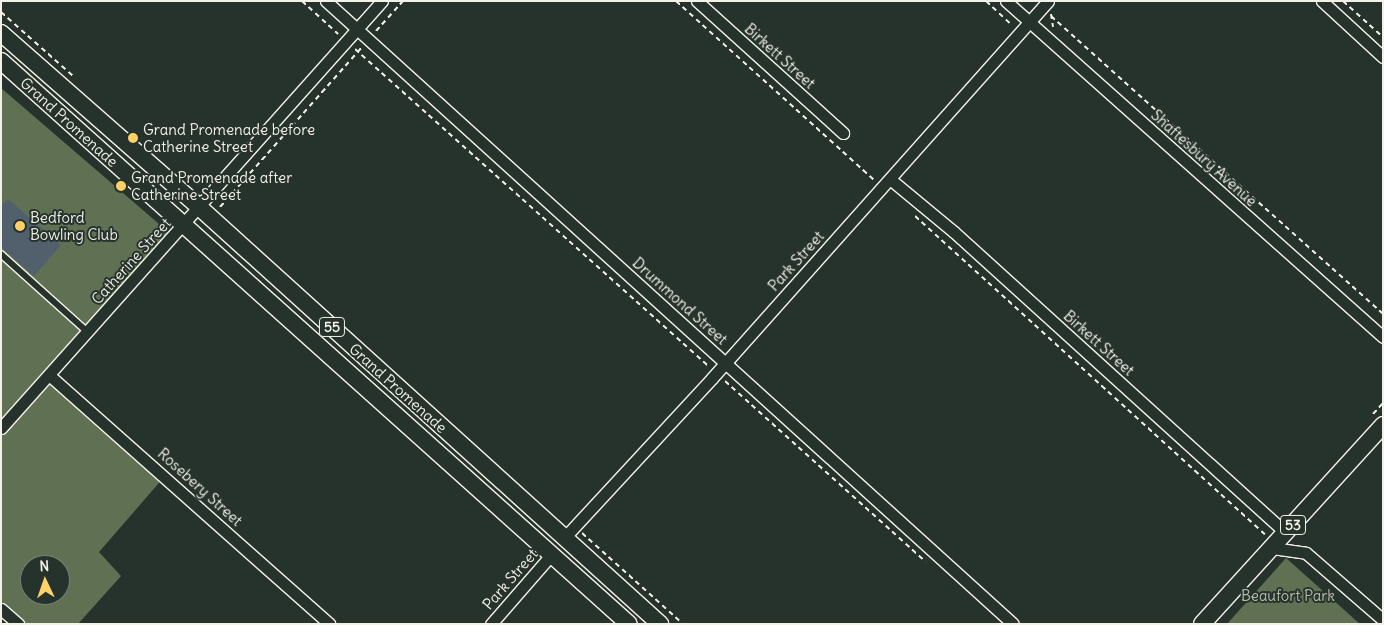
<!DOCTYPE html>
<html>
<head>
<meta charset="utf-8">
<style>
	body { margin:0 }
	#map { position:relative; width:1384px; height:625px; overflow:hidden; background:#26332d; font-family:Delius,sans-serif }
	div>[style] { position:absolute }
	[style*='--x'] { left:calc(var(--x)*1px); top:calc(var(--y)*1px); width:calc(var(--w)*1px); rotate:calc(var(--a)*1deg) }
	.green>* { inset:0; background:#607153 }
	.building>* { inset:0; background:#525f6c }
	.path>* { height:2px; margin-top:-1px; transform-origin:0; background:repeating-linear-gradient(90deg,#f4f1e8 0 5px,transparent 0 9px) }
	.roads { filter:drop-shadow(1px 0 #f4f1e8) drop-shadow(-1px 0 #f4f1e8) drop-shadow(0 1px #f4f1e8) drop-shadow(0 -1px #f4f1e8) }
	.service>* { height:5.5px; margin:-2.75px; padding:0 2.75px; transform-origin:2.75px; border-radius:2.75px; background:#26332d }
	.minor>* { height:11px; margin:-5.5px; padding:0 5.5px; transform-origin:5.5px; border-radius:5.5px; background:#26332d }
	.primary>* { height:16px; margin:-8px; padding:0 8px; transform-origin:8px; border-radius:8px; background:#26332d }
	.dots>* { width:14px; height:14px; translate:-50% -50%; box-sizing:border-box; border:2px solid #26332d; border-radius:50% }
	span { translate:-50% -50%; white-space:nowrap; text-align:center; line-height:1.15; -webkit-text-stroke:4px #26332d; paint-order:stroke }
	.shield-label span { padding:1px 4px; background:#26332d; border:1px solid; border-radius:4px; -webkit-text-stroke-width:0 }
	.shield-label { font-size:14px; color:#f4f1e8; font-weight:700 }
	.street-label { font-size:15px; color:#f4f1e8 }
	.poi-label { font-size:15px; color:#f4f1e8 }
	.left { translate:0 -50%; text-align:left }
	.park-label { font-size:15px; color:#b9beac }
	.frame { position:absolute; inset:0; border:2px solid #f4f1e8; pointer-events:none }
	.north { position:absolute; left:20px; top:555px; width:50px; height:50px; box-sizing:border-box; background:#26332d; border:1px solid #787f78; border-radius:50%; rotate:357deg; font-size:14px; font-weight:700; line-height:20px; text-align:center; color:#f4f1e8 }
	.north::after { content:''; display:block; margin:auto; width:18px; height:22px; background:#ffd166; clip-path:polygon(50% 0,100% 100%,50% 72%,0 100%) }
</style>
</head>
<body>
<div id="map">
	<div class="green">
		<i style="clip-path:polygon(evenodd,1px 88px,173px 236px,49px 375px,165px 476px,99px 552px,121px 576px,78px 624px,18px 624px,1px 609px,1px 88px,30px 565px,60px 565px,60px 595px,30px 595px,30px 565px)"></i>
		<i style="clip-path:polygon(1286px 558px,1360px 624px,1227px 624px)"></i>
	</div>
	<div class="building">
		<i style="clip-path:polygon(8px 199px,61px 245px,34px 276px,1px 247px,1px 206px)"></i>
	</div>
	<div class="path">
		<i style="--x:302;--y:1;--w:49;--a:42.5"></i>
		<i style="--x:676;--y:1;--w:267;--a:42.1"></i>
		<i style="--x:986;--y:1;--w:35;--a:43"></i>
		<i style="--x:1343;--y:1;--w:54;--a:42"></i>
		<i style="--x:1;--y:12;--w:96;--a:41.6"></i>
		<i style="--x:1051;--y:14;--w:13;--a:81"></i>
		<i style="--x:1051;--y:16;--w:446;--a:41.9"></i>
		<i style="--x:376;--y:31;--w:40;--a:-48"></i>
		<i style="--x:355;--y:49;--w:474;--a:41.9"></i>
		<i style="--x:220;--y:207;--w:213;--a:-48.4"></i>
		<i style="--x:915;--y:216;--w:473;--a:42.3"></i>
		<i style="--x:725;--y:381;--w:270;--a:42"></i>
		<i style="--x:1373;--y:414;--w:15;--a:-48"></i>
		<i style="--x:582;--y:533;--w:136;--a:42"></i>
	</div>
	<div class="roads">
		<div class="service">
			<i style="--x:1;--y:254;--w:117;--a:41.9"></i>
		</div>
		<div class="minor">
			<i style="--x:326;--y:1;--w:927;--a:42.2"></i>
			<i style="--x:697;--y:1;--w:197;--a:42.1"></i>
			<i style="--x:1006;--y:1;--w:505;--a:41.71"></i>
			<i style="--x:1322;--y:1;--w:83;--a:42.6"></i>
			<i style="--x:890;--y:179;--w:83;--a:39.6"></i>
			<i style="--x:954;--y:232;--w:448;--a:42.2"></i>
			<i style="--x:49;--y:375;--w:375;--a:41.6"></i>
			<i style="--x:1;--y:428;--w:572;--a:-48.26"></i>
			<i style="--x:564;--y:538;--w:218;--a:-47.2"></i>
			<i style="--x:712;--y:378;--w:505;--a:-48.29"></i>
			<i style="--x:1272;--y:548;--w:34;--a:8"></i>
			<i style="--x:1306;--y:553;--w:102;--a:41"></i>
			<i style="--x:1;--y:609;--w:23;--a:41"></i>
			<i style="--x:491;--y:624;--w:91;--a:-49"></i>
		</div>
		<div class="primary">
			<i style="--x:1;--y:33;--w:264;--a:41.3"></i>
			<i style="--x:199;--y:207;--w:622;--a:42.13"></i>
			<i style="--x:1;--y:61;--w:843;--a:41.88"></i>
			<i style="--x:1202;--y:624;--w:269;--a:-47.7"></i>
		</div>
	</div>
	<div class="dots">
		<i style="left:133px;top:138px;background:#ffd166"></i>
		<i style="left:121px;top:186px;background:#ffd166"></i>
		<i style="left:20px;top:226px;background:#ffd166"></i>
	</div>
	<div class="shield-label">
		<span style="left:332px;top:327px">55</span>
		<span style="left:1293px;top:525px">53</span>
	</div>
	<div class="street-label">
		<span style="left:780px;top:56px;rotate:42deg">Birkett Street</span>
		<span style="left:69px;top:122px;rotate:42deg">Grand Promenade</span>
		<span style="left:1204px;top:158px;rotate:42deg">Shaftesbury Avenue</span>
		<span style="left:131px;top:261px;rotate:-48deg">Catherine Street</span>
		<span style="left:796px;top:261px;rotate:-48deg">Park Street</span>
		<span style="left:680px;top:301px;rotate:42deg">Drummond Street</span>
		<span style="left:1099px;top:343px;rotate:42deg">Birkett Street</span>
		<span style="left:398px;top:388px;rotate:42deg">Grand Promenade</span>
		<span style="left:200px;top:487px;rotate:42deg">Rosebery Street</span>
		<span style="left:510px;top:579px;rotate:-49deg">Park Street</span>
	</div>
	<div class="poi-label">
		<span class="left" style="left:143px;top:138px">Grand Promenade before<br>Catherine Street</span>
		<span class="left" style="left:131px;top:186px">Grand Promenade after<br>Catherine Street</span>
		<span class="left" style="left:30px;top:226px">Bedford<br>Bowling Club</span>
	</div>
	<div class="park-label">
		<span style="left:1288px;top:596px">Beaufort Park</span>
	</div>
	<div class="frame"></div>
	<div class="north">N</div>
</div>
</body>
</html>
